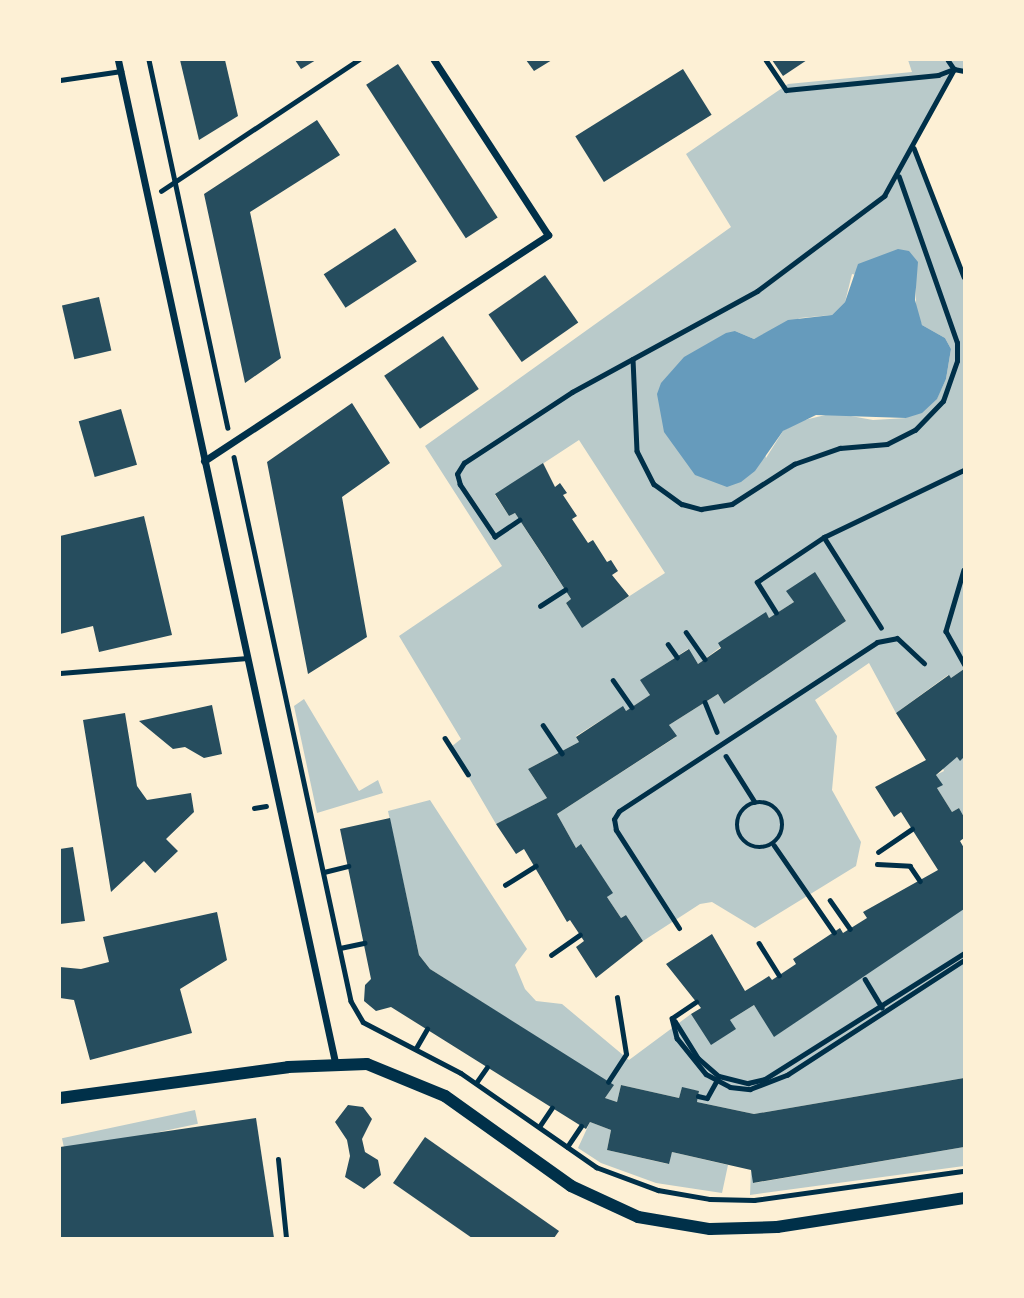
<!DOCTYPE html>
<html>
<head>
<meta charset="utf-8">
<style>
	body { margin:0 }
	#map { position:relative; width:1024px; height:1298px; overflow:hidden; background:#fdf0d5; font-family:Rubik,sans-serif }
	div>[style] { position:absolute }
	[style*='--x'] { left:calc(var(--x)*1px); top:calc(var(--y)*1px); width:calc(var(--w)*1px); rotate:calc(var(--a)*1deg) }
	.green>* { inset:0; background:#b9caca; transform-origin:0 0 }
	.water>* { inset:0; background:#669bbc }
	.building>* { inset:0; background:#264d5e; transform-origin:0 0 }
	.path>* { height:4.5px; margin:-2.25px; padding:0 2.25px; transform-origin:2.25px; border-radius:2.25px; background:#003049 }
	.path>.ring { margin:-2.25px; padding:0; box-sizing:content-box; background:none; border:4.5px solid #003049; border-radius:50% }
	.service>* { height:5px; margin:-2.5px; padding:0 2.5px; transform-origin:2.5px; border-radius:2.5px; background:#003049 }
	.minor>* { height:7px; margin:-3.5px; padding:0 3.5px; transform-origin:3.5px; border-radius:3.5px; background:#003049 }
	.tertiary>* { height:12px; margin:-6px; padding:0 6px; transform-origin:6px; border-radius:6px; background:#003049 }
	span { translate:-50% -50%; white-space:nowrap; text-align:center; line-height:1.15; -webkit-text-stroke:5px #fdf0d5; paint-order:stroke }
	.frame { position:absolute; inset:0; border:61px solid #fdf0d5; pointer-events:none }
</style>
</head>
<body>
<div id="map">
	<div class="green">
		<i style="clip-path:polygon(evenodd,908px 60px,964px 60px,964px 71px,954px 69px,914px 147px,964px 277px,964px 669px,951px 678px,948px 675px,896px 713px,869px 663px,815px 700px,837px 736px,832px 790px,861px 842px,856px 866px,755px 928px,712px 902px,700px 904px,643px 941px,626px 915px,621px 918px,607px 897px,612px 893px,582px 845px,576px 848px,557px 814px,676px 737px,669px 725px,718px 694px,724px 704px,846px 621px,815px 573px,787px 591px,794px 602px,769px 618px,766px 613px,698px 664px,688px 649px,641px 680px,650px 695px,626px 711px,622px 707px,576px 736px,579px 742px,528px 769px,547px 798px,496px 824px,451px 747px,461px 739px,399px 636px,502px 566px,425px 446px,731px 227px,686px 154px,788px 84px,912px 72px,908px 60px,852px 274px,916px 288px,916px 312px,922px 325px,945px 338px,951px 349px,946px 379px,937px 398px,906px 418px,873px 420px,834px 413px,800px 421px,783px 431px,766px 458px,735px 331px,754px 339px,800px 318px,832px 315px,845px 302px,852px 274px,908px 60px,579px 440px,665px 573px,582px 627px,566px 603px,571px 599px,515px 513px,509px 516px,495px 495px,579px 440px)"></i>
		<i style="clip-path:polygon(304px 699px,359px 791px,378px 780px,383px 793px,317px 813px,294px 706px)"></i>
		<i style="clip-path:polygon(957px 757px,960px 760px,964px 757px,964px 817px,959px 808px,952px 812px,937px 788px,942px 785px,936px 775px,944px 771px,942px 766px)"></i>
		<i style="clip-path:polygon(430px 800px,527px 949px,515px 965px,525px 989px,536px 1001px,562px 1004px,629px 1060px,691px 1014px,730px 1020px,754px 1005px,775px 1036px,964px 907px,964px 1078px,754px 1114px,697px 1102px,699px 1091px,682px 1088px,679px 1098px,621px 1085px,617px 1102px,605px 1098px,613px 1086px,430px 969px,419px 955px,388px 811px)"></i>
		<i style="left:195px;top:1110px;width:14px;height:136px;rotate:78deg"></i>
		<i style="clip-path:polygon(590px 1122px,611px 1130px,607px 1150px,668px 1164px,672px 1152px,728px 1165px,722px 1193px,656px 1183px,601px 1163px,578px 1148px)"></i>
		<i style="clip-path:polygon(964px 1147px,964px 1166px,750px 1195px,751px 1170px,754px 1183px)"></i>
	</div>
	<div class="water">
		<i style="clip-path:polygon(898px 249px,909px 251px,918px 262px,915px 300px,922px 325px,945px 338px,951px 349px,946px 379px,937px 399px,922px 413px,906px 418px,816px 415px,783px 431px,755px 471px,741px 482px,727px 487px,695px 475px,664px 432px,657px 394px,661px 383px,684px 357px,726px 333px,735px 331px,754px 339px,788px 320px,832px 315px,845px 302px,858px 264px)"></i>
	</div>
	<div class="building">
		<i style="clip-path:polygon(180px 60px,225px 60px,238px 116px,199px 140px)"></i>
		<i style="clip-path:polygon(295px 60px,316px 60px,301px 69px)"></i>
		<i style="clip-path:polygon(526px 60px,552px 60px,534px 71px)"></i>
		<i style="clip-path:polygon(772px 60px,807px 60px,783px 76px)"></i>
		<i style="left:398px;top:64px;width:183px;height:38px;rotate:57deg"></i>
		<i style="left:683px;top:69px;width:54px;height:127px;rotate:58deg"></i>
		<i style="clip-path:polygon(317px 120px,340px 155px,250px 212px,281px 358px,245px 383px,204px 194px)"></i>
		<i style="left:395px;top:228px;width:40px;height:85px;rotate:57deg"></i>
		<i style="left:545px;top:275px;width:58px;height:69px;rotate:55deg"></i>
		<i style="left:99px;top:297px;width:55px;height:38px;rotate:77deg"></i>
		<i style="left:443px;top:336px;width:64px;height:71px;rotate:56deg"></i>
		<i style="clip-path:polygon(352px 403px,390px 463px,342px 497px,367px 637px,308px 674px,267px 462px)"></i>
		<i style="left:121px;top:409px;width:58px;height:44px;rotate:74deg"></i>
		<i style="clip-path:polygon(543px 463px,555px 487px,560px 483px,567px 493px,563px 495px,577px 516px,572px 519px,588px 543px,593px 540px,607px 562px,611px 560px,618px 571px,612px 575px,629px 596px,582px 628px,566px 603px,571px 599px,544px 557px,515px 513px,509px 516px,495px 494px)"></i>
		<i style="clip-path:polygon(144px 516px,172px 635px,99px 652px,93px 626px,60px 634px,60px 536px)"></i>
		<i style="clip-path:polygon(815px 572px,846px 621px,724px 704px,718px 694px,669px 725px,677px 736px,557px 814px,576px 848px,581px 844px,613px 893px,607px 897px,621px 918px,626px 915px,643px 941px,596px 978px,576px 947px,584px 941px,570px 920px,567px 922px,524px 849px,516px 854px,496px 824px,547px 798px,528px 769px,579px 742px,576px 737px,623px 706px,626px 711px,650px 695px,640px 680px,689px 649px,698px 664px,721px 648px,718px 643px,766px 612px,769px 618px,794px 602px,786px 591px)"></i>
		<i style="clip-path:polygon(964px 669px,964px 757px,960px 761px,957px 757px,936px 775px,943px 785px,937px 788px,952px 812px,959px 808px,964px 817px,964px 838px,960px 841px,964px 848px,964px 909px,774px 1037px,754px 1005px,730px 1020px,736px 1029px,711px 1045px,691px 1014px,701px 1008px,666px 964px,712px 934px,745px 991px,769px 976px,772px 980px,796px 964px,793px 959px,840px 928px,843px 933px,867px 918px,863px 912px,938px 870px,901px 812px,894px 817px,875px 787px,926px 760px,896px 713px,949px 675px,951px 678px)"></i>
		<i style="clip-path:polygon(212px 705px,222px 754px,204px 758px,185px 747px,173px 749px,139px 721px)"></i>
		<i style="clip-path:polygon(125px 713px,137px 786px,147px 800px,191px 793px,194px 812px,166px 839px,178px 851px,155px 873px,144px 861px,111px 892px,83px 720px)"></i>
		<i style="clip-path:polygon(390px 818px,419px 955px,430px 969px,614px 1085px,605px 1098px,617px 1102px,621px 1085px,679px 1098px,682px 1087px,699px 1091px,697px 1102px,754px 1114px,964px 1078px,964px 1147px,753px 1183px,751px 1170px,672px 1152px,669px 1164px,607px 1150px,611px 1130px,590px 1122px,586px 1129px,391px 1007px,376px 1011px,364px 1001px,365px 985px,371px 979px,340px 829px)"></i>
		<i style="clip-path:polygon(73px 847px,85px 921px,60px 924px,60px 849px)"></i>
		<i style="clip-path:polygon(217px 912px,227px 960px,180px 989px,192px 1033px,90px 1060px,74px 1000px,60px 998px,60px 967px,81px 969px,109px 962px,103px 937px)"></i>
		<i style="clip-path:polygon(348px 1105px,363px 1107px,372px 1119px,362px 1139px,365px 1152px,378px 1160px,381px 1175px,364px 1189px,345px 1177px,350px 1156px,347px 1140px,335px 1122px)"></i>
		<i style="clip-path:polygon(256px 1118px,274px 1238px,60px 1238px,60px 1147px)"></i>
		<i style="clip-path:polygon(425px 1137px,559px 1231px,554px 1238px,472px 1238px,393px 1183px)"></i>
	</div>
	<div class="path">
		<i style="--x:149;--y:60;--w:376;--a:77.9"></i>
		<i style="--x:766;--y:60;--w:36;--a:56"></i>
		<i style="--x:786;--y:90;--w:153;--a:-5.6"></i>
		<i style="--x:938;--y:75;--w:17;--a:-21"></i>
		<i style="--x:954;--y:69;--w:10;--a:11"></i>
		<i style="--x:948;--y:60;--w:11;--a:56"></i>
		<i style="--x:914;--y:148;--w:138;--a:68.8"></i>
		<i style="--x:161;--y:191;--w:237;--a:-33.6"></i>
		<i style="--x:633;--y:359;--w:92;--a:87.5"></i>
		<i style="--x:637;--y:451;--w:37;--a:63"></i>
		<i style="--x:654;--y:484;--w:34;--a:36"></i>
		<i style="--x:682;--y:504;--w:20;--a:15"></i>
		<i style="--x:701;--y:509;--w:31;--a:-9"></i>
		<i style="--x:732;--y:504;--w:74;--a:-32.8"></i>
		<i style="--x:794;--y:464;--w:49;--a:-19.2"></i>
		<i style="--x:840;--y:448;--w:47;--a:-4.9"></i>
		<i style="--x:887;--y:444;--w:31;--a:-27"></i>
		<i style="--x:915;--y:430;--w:40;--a:-46"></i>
		<i style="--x:943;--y:401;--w:42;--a:-70.7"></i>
		<i style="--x:957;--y:361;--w:18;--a:-90"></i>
		<i style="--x:957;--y:343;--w:176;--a:-109.3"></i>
		<i style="--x:234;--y:457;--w:556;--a:77.86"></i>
		<i style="--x:351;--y:1001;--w:24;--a:60"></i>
		<i style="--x:363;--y:1022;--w:110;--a:27.5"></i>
		<i style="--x:461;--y:1073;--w:165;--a:34.8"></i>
		<i style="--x:596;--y:1167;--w:66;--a:20.4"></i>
		<i style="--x:658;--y:1190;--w:53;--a:9.8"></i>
		<i style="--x:710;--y:1199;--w:44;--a:1.3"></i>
		<i style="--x:754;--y:1200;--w:212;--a:-7.9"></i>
		<i style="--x:520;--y:520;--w:30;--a:146"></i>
		<i style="--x:495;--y:537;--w:63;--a:-123.9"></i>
		<i style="--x:460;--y:485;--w:11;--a:-105"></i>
		<i style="--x:457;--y:474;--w:13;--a:-58"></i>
		<i style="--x:464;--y:463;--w:129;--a:-33.3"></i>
		<i style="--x:572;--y:392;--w:211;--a:-28.6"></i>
		<i style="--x:757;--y:291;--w:159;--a:-36.8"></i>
		<i style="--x:884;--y:196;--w:145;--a:-61.1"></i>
		<i style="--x:824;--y:537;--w:107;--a:57.7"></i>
		<i style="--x:964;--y:570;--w:64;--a:106.4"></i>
		<i style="--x:946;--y:631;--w:38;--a:61"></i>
		<i style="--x:540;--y:606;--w:30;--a:-33"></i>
		<i style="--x:776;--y:613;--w:36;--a:-122"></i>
		<i style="--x:757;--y:582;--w:81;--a:-33.9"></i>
		<i style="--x:824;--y:537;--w:155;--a:-25.6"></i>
		<i style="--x:686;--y:632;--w:33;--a:55"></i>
		<i style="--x:668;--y:644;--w:16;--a:55"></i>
		<i style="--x:613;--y:680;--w:33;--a:55"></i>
		<i style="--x:705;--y:702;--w:32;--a:68"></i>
		<i style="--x:543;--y:725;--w:34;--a:56"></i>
		<i style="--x:445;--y:738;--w:43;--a:57.4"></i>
		<i style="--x:726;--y:756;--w:54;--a:57.8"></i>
		<i class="ring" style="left:737px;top:802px;width:41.5px;height:41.5px"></i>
		<i style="--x:254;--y:808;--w:12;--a:-9"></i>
		<i style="--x:774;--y:845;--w:106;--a:55.4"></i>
		<i style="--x:878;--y:852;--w:41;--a:-34.1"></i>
		<i style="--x:877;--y:864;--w:33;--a:3"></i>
		<i style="--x:910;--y:866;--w:18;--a:56"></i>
		<i style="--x:324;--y:872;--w:25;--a:-14"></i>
		<i style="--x:505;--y:885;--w:36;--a:-32"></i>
		<i style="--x:830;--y:900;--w:35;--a:55"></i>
		<i style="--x:759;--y:943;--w:38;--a:58"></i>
		<i style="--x:340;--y:948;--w:25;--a:-12"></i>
		<i style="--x:551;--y:955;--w:35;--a:-35"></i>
		<i style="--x:865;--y:979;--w:33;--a:59"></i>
		<i style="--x:672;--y:1018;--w:21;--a:76"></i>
		<i style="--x:677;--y:1038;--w:46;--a:51.1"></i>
		<i style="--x:706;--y:1074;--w:27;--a:28"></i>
		<i style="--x:730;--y:1087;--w:20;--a:6"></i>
		<i style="--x:750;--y:1089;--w:40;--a:-21"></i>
		<i style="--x:787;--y:1075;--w:211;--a:-33"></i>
		<i style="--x:672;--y:1018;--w:29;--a:-34"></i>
		<i style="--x:675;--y:1021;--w:44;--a:58.1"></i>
		<i style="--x:698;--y:1058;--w:28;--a:41"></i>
		<i style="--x:719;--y:1076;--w:30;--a:14"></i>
		<i style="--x:748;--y:1083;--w:17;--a:-13"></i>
		<i style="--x:765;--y:1079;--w:236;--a:-32.3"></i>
		<i style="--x:416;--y:1048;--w:22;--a:-60"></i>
		<i style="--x:608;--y:1082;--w:33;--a:-57"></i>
		<i style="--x:626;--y:1054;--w:57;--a:-99.1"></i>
		<i style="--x:476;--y:1083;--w:19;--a:-55"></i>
		<i style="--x:698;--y:1096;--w:9;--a:13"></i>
		<i style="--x:707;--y:1098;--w:21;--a:-61"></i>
		<i style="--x:539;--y:1127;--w:23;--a:-56"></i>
		<i style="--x:567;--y:1147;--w:25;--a:-56"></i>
	</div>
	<div class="service">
		<i style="--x:60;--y:80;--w:62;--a:-8.4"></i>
		<i style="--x:60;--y:673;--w:188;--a:-4.6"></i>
		<i style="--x:679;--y:928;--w:117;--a:-122.7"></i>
		<i style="--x:616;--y:830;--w:11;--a:-100"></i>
		<i style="--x:614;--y:819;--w:9;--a:-58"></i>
		<i style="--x:619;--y:811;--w:308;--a:-33.2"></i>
		<i style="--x:877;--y:642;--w:20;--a:-11"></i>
		<i style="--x:897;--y:638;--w:37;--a:43"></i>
		<i style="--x:278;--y:1159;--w:79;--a:84.2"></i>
	</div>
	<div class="minor">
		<i style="--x:118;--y:60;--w:1025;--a:77.78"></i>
		<i style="--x:204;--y:461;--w:412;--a:-33.3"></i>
		<i style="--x:548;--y:235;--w:209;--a:-123.1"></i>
	</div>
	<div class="tertiary">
		<i style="--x:60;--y:1098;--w:230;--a:-7.7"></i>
		<i style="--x:288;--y:1067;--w:79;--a:-2.2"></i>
		<i style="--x:367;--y:1064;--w:84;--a:22.3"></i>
		<i style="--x:445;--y:1096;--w:155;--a:35.5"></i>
		<i style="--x:571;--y:1186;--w:74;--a:24.8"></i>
		<i style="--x:638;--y:1217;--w:73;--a:9.5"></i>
		<i style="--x:710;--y:1229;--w:67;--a:-1.7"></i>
		<i style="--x:777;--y:1227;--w:189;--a:-8.8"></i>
	</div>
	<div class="frame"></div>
</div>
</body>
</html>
